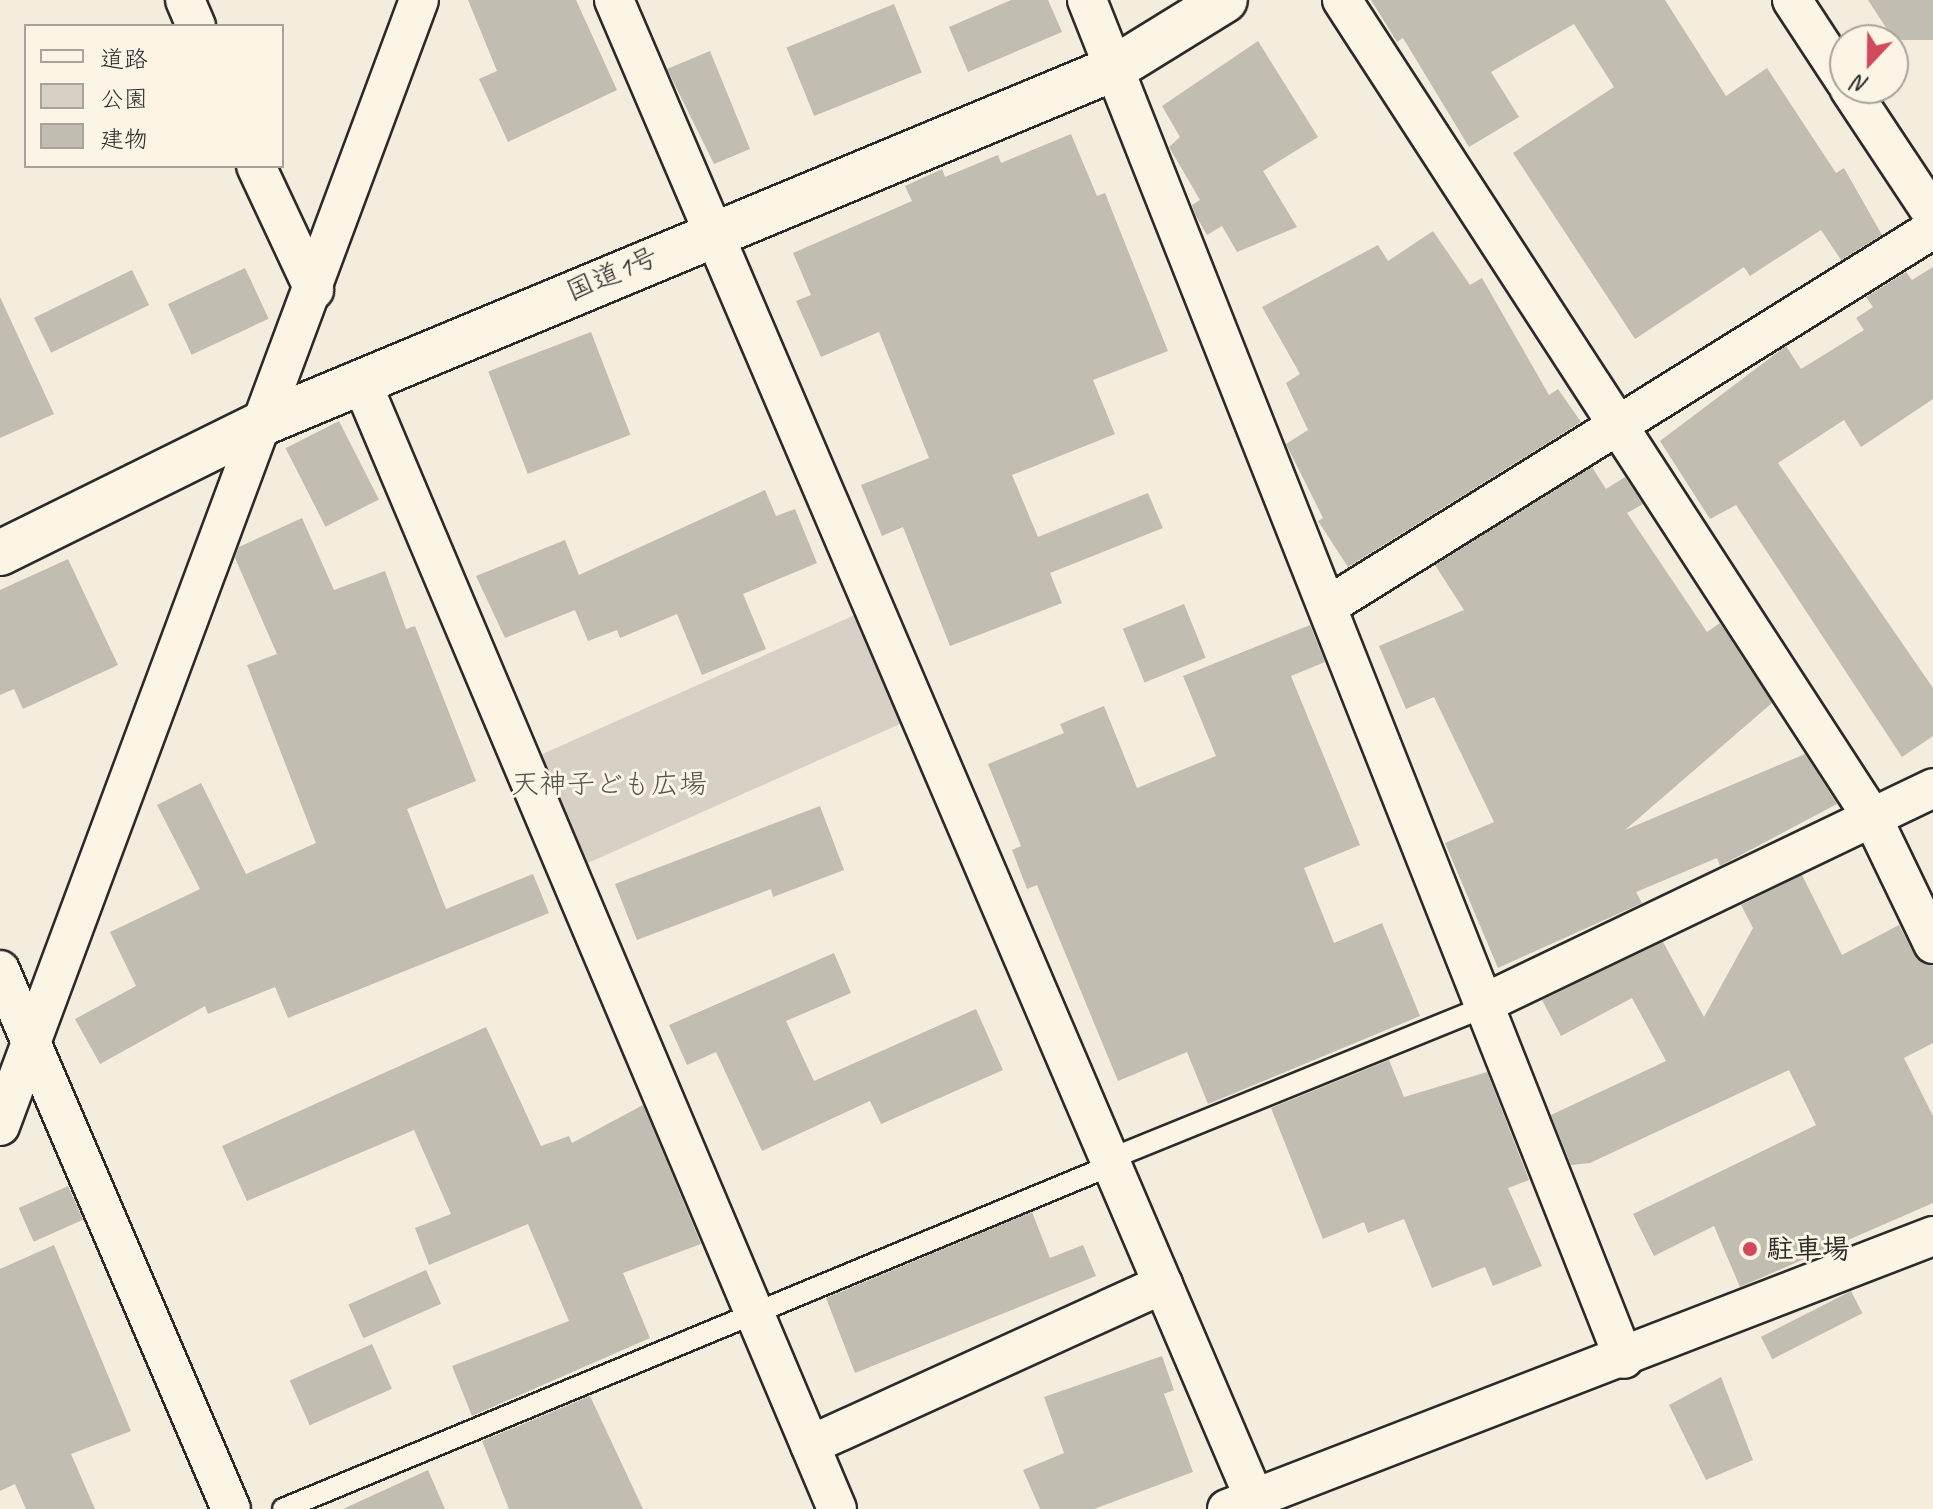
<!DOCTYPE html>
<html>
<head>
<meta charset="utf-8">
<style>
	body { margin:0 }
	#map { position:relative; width:1933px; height:1509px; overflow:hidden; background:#f4edde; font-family:Caveat,"Klee One",sans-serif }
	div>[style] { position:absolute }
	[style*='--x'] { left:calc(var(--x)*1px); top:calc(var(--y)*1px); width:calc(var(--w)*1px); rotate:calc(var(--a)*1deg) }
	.green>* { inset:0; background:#d6d1c4; transform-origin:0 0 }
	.building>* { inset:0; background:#c2bdb1; transform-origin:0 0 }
	.roads { filter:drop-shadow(2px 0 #2b2b2b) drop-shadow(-2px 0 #2b2b2b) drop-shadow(0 2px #2b2b2b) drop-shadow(0 -2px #2b2b2b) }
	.lane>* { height:20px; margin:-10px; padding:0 10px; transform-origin:10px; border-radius:10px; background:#fcf5e5 }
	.street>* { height:38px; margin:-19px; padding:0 19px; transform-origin:19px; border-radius:19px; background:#fcf5e5 }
	.highway>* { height:44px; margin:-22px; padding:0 22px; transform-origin:22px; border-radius:22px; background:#fcf5e5 }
	.dots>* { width:22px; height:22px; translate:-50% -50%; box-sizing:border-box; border:4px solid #fcf5e5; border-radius:50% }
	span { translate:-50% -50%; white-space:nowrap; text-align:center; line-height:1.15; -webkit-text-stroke:6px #fcf5e5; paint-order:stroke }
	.street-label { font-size:28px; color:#2b2b2b }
	.park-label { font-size:28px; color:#565451 }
	.poi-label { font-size:28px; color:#2b2b2b; font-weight:700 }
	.left { translate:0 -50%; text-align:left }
	.legend { position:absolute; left:24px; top:24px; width:260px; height:144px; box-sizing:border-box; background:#fcf5e5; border:2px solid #a8a49b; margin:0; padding:10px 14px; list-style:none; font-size:24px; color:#2b2b2b }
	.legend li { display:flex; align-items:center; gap:16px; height:40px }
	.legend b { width:40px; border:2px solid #a8a49b }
	.north { position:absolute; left:1829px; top:24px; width:80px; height:80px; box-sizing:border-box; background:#fcf5e5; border:2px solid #a8a49b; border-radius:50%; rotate:202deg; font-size:22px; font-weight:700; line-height:32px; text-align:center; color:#2b2b2b }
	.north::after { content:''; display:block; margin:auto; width:28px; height:36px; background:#d1495b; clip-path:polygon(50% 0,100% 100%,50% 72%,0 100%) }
</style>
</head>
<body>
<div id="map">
	<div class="green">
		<i style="left:857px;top:614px;width:118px;height:358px;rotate:66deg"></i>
	</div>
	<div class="building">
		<i style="clip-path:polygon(468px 0,576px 0,617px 90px,508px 142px,479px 79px,497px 71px)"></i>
		<i style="clip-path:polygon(1011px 0,1048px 0,1062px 32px,968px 72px,949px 27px)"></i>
		<i style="clip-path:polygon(1371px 0,1665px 0,1726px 96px,1767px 68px,1836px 173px,1844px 168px,1882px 235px,1841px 260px,1821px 230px,1750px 276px,1744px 267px,1635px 339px,1513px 153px,1614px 87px,1574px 24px,1491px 72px,1519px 117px,1469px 147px,1403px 38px,1397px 42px)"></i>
		<i style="clip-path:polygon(1868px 0,1933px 0,1933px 40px,1894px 40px)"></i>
		<i style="left:894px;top:4px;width:74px;height:116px;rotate:68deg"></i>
		<i style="clip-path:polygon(1258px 41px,1318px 137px,1263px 171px,1297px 227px,1237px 252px,1222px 226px,1207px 235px,1196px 216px,1192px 205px,1200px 200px,1169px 147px,1180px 137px,1162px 106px)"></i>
		<i style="clip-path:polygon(710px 51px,750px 149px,714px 164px,667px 69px)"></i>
		<i style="clip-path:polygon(1071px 134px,1097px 196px,1105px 193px,1168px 351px,1093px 380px,1115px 434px,1012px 475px,1038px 537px,1148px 493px,1163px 528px,1050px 573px,1062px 603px,950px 646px,903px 527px,882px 536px,861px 485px,929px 458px,879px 332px,821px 357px,796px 301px,811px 295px,793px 253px,912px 201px,905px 186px,942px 169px,945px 177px,998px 155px,1001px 163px)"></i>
		<i style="clip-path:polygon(1433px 231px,1470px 285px,1482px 278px,1549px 395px,1558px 389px,1581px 422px,1348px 567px,1318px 521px,1323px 518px,1286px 444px,1308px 430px,1286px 383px,1300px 374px,1262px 307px,1378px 245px,1388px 261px)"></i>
		<i style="clip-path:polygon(1933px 267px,1933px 399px,1861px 447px,1844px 420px,1778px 463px,1933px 688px,1933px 736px,1902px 757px,1736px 505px,1710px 519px,1660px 441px,1786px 346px,1801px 369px,1864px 330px,1856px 318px,1873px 307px,1866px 297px,1906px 272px,1912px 280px)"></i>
		<i style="left:245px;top:268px;width:56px;height:85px;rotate:65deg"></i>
		<i style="left:132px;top:270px;width:39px;height:109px;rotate:64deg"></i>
		<i style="clip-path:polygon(0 297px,54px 414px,0 438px)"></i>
		<i style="left:591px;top:332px;width:110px;height:110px;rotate:69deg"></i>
		<i style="left:339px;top:421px;width:88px;height:60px;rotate:63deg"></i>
		<i style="clip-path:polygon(1592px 467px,1606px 489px,1625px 477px,1643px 504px,1627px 513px,1707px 632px,1720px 623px,1772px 703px,1625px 830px,1805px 754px,1837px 804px,1720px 866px,1717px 858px,1636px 892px,1642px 903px,1498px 968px,1445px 843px,1494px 822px,1434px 697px,1406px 709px,1379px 646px,1464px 610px,1435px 565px)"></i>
		<i style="clip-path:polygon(765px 490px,776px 516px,795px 509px,817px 563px,743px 594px,766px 649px,702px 675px,677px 614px,620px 638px,617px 630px,588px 641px,575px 610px,505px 638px,476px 576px,565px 540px,579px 575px)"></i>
		<i style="clip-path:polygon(302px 518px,334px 590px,385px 571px,406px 629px,415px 626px,476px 781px,407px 809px,446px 909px,533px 874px,549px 913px,288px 1018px,275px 987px,208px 1014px,205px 1006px,100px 1064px,75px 1019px,136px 986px,110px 932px,200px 889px,157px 805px,201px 783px,246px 874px,316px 843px,247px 665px,277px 654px,235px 558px,239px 547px)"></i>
		<i style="clip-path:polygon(68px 559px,118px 665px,23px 709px,14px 689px,0 695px,0 590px)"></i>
		<i style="left:1184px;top:604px;width:58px;height:66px;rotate:68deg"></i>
		<i style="clip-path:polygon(1310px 625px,1325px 662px,1291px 676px,1360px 845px,1304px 868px,1334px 943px,1382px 923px,1420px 1016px,1208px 1104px,1187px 1052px,1118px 1081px,1037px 885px,1027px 889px,1012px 850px,1021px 846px,988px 764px,1064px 733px,1060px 724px,1104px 706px,1137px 788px,1216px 756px,1183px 676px)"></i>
		<i style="clip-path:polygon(820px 806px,844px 870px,773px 897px,771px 889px,637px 940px,615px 884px)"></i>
		<i style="clip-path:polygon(1802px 875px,1842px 955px,1899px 925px,1914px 954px,1933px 966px,1933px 1043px,1904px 1058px,1933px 1116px,1933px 1203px,1740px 1287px,1714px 1226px,1654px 1256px,1633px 1214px,1816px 1125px,1789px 1070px,1590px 1163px,1571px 1165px,1551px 1115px,1666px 1061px,1632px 998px,1561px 1036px,1542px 1000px,1663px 942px,1704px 1017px,1753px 928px,1741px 905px)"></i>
		<i style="clip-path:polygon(834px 953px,851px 993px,786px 1021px,814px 1081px,976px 1009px,1003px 1070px,881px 1124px,870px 1101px,762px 1151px,716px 1052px,687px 1065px,669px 1025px)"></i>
		<i style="clip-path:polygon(486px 1027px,541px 1146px,569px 1136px,572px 1143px,643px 1105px,701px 1244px,623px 1273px,650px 1338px,472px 1416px,452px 1366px,569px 1321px,528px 1224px,429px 1265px,415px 1228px,451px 1214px,414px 1130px,247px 1201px,222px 1146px)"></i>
		<i style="clip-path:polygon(1389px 1060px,1404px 1097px,1487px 1072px,1529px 1180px,1508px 1188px,1542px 1266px,1493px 1286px,1485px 1267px,1432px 1288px,1404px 1219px,1368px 1233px,1364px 1222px,1323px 1239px,1271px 1108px)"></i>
		<i style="left:68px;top:1186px;width:37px;height:54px;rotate:66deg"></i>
		<i style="clip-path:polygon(1032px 1212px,1050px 1258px,1083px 1245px,1096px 1276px,855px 1373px,826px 1298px)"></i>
		<i style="clip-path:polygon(54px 1245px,131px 1431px,71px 1454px,95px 1509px,26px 1509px,15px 1484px,0 1491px,0 1269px)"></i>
		<i style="left:426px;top:1270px;width:37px;height:85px;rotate:66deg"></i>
		<i style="left:1851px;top:1291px;width:25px;height:101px;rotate:63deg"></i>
		<i style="left:372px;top:1344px;width:49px;height:90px;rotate:66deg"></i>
		<i style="clip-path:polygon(1162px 1356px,1174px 1390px,1164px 1394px,1193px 1472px,1094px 1509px,1040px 1509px,1023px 1470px,1064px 1453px,1044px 1397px)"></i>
		<i style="clip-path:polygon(1721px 1377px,1753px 1460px,1706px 1480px,1669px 1405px)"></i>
		<i style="clip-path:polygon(590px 1396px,643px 1509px,509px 1509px,482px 1441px)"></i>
		<i style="clip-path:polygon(428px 1470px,445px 1509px,343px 1509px)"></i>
	</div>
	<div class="roads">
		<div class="lane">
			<i style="--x:1110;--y:1159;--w:409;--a:-22.1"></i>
			<i style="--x:283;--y:1509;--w:898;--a:-22.54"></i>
		</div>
		<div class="street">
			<i style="--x:185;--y:0;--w:28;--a:67"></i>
			<i style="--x:614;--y:0;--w:1641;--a:66.86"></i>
			<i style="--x:1087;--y:0;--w:1461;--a:68.44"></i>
			<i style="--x:1342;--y:0;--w:974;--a:57.03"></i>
			<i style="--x:1872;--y:817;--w:141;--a:64.3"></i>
			<i style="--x:1792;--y:0;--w:97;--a:56.8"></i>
			<i style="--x:1849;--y:88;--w:152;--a:56.5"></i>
			<i style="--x:256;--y:166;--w:137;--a:64.9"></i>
			<i style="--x:361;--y:381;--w:1224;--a:67.12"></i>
			<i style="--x:1331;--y:604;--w:709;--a:-31.92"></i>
			<i style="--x:0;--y:970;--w:586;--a:66.8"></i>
			<i style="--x:1487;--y:1002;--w:495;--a:-25.6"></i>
			<i style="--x:0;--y:1126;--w:1201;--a:-69.59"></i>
			<i style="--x:810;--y:1445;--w:388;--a:-24.5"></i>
			<i style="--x:1227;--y:1509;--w:757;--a:-21.14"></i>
		</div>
		<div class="highway">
			<i style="--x:0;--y:553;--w:293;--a:-26.3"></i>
			<i style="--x:263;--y:423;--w:923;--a:-22.62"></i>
			<i style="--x:1115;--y:68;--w:129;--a:-31.7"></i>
		</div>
	</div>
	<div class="dots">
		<i style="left:1750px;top:1249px;background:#d1495b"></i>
	</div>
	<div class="street-label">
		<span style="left:612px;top:274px;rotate:-23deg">国道1号</span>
	</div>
	<div class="park-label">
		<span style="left:609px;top:784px">天神子ども広場</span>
	</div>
	<div class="poi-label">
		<span class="left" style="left:1766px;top:1249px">駐車場</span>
	</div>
	<ul class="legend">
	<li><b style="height:10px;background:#fcf5e5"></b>道路</li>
	<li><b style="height:22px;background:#d6d1c4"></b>公園</li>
	<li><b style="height:22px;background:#c2bdb1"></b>建物</li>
	</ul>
	<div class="north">N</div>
</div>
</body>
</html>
